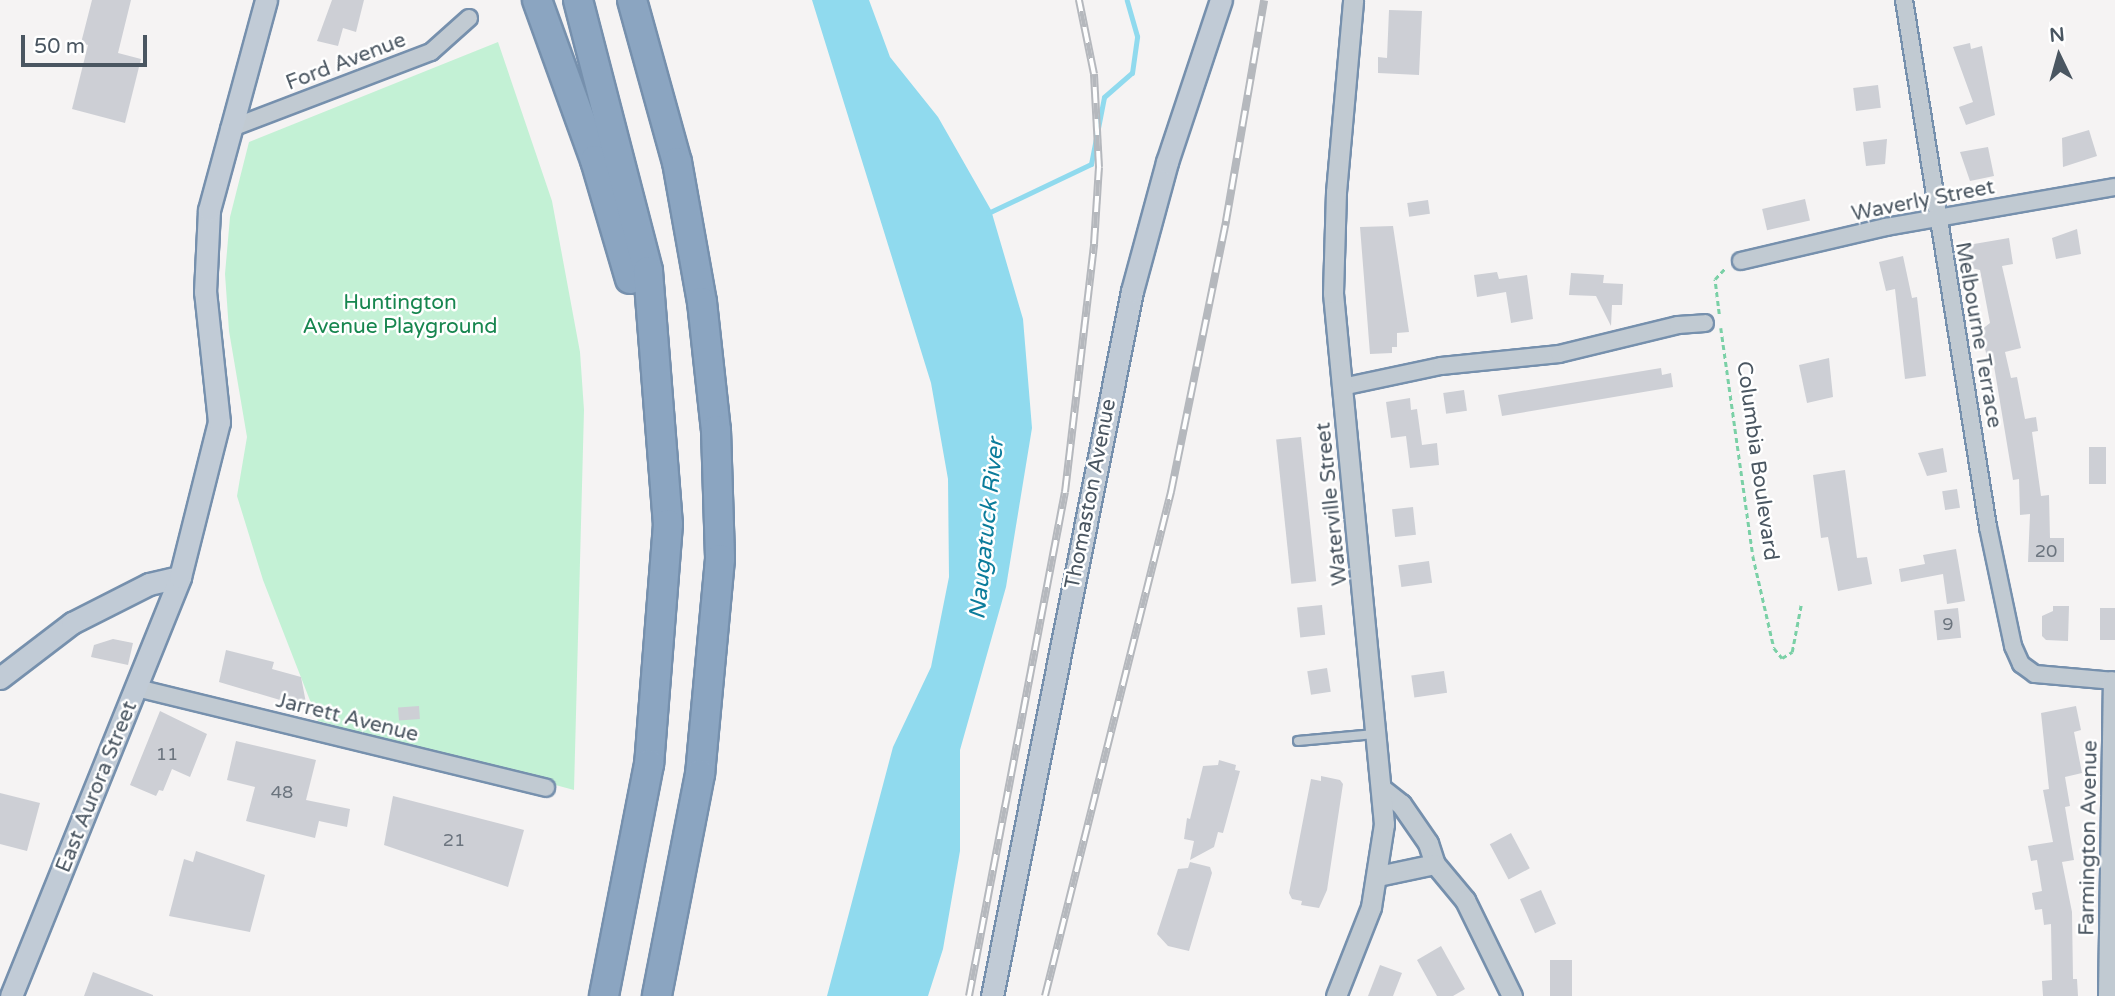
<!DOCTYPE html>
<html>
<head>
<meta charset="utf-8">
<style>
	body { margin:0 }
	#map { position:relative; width:2115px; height:996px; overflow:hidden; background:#f5f3f3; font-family:"Varela Round",sans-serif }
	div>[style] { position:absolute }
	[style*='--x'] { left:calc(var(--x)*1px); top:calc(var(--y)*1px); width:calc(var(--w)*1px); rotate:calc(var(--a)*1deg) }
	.green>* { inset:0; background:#c3f1d5 }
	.water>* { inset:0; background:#90daee }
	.stream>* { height:5px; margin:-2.5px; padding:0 2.5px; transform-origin:2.5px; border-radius:2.5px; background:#90daee }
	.building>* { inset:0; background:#cdcfd5; transform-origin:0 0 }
	.path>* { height:2.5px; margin-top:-1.25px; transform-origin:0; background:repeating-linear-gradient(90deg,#7ad0a6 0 5px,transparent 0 8.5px) }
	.roads { filter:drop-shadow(2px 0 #7690ad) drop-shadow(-2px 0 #7690ad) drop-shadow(0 2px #7690ad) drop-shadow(0 -2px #7690ad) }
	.service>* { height:8px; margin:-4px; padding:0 4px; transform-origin:4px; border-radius:4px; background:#c1cad2 }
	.minor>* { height:16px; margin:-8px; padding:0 8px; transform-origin:8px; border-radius:8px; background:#c1cad2 }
	.tertiary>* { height:19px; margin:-9.5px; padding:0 9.5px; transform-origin:9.5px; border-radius:9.5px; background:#c1cad2 }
	.secondary>* { height:21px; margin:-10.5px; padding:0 10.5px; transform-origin:10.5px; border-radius:10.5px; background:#c1cbd6 }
	.motorway>* { height:28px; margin:-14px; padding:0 14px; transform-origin:14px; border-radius:14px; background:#8ba5c1 }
	.rail>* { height:8px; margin-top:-4px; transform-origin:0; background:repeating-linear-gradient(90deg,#fff 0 16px,#b5b8bd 0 32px); box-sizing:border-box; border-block:2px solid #b5b8bd }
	span { translate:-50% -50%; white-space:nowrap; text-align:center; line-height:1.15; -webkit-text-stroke:5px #fff; paint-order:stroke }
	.number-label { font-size:18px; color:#6b747e }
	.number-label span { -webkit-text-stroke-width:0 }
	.street-label { font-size:21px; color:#4a5661 }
	.park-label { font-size:21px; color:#17864f }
	.water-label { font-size:23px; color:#0c7c9b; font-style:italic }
	.north { position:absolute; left:2024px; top:21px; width:70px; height:70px; -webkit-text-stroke:5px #fff; paint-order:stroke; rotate:355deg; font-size:19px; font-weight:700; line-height:28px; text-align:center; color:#4a5661 }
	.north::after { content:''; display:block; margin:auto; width:24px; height:32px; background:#4a5661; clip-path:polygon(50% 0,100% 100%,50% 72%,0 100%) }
	.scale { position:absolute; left:21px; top:35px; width:126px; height:32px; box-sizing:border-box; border:4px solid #4a5661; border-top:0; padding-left:9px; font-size:21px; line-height:24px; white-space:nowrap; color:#4a5661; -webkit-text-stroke:5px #fff; paint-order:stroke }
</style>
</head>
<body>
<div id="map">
	<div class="green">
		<i style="clip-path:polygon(498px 42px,552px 201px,580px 352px,584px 410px,574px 790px,318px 721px,263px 580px,237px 496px,247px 437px,229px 331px,225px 274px,230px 217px,249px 142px)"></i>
	</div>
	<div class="water">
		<i style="clip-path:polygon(812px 0,869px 0,890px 57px,938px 117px,991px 210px,1023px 319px,1032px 428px,1006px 587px,960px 750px,960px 851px,943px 949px,928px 996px,827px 996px,893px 747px,931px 667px,949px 577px,948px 479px,931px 383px)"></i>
	</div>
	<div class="stream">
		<i style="--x:988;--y:213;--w:114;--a:-25.4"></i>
		<i style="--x:1091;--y:164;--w:68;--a:-79"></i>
		<i style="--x:1104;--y:97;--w:37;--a:-41"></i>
		<i style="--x:1132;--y:73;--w:37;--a:-82"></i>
		<i style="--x:1137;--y:36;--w:37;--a:-106"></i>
	</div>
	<div class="building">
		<i style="clip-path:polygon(92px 0,131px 0,118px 53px,141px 59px,125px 123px,72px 109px,88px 45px,81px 43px)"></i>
		<i style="clip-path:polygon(332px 0,364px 0,356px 32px,343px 28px,338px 46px,317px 41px)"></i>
		<i style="clip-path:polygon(1389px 10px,1422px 11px,1419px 75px,1378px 73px,1378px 57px,1387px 58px)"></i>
		<i style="clip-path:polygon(1970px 43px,1971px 49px,1982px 46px,1995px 115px,1966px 125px,1959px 107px,1973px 102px,1953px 47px)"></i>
		<i style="left:1878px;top:85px;width:23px;height:25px;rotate:83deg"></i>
		<i style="clip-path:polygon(2089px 130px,2097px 156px,2063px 167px,2062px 138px)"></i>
		<i style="clip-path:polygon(1887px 139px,1885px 164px,1866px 166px,1863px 142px)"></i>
		<i style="clip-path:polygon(1988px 147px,1994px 176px,1970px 181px,1960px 152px)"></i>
		<i style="left:1805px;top:199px;width:22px;height:44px;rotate:77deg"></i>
		<i style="left:1428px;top:200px;width:14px;height:21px;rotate:82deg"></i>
		<i style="clip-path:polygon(1393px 226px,1409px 332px,1397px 333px,1397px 347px,1392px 347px,1392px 353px,1370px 354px,1360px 227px)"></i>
		<i style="clip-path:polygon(2077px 229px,2081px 254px,2056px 259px,2052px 238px)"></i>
		<i style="clip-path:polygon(2009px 238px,2013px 264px,2002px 266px,2021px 348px,2005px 352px,2011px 378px,2017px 377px,2025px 419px,2036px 417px,2038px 431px,2032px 432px,2041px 496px,2049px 495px,2050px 538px,2064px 538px,2064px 562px,2028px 562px,2030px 514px,2020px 515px,2019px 479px,2013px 480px,1993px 360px,1988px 362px,1981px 330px,1990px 323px,1980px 270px,1971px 268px,1968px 245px)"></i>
		<i style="clip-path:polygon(1903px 256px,1912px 298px,1917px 297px,1926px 376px,1905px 379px,1895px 289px,1886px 291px,1879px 262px)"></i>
		<i style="clip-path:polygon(1497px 272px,1499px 279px,1527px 275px,1533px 319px,1511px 323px,1506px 292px,1477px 297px,1474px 275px)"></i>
		<i style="clip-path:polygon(1571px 273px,1604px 275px,1603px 283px,1623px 284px,1622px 305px,1612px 305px,1611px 326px,1596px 296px,1569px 295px)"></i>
		<i style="clip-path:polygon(1829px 358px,1833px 397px,1807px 403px,1799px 365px)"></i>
		<i style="clip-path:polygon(1661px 368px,1662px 375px,1671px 373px,1673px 387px,1502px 416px,1498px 395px)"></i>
		<i style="left:1464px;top:390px;width:21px;height:21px;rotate:82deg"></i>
		<i style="clip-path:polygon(1410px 398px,1411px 410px,1417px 409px,1422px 445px,1437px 443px,1439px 465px,1410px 468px,1406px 436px,1391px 438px,1386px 402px)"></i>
		<i style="left:1301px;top:437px;width:145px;height:25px;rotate:84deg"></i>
		<i style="left:2089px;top:447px;width:17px;height:37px"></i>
		<i style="clip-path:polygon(1943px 448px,1947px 472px,1927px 476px,1918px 453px)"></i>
		<i style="clip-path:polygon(1845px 470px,1857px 558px,1867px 557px,1872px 584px,1838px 591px,1828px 537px,1821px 538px,1813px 475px)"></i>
		<i style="left:1957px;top:489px;width:19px;height:15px;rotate:81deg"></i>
		<i style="left:1413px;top:507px;width:28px;height:21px;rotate:84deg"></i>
		<i style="clip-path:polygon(1956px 549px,1965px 601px,1947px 604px,1943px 574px,1901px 582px,1899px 569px,1925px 564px,1923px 555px)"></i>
		<i style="left:1429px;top:561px;width:22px;height:31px;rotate:82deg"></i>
		<i style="left:1322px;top:605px;width:30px;height:25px;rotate:84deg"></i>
		<i style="clip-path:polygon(2053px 606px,2069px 606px,2068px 641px,2046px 640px,2042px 636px,2042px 616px,2053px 611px)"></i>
		<i style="left:1958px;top:608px;width:30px;height:24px;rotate:84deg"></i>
		<i style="left:2100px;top:608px;width:15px;height:32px"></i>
		<i style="clip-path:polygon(113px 639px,133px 643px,128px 665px,91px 657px,94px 645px)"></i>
		<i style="clip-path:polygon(226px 650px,274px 662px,272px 669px,301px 677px,307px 708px,219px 682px)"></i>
		<i style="left:1327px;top:668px;width:24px;height:20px;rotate:81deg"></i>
		<i style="left:1444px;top:671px;width:22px;height:33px;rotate:82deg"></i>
		<i style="left:419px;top:706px;width:13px;height:21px;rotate:86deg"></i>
		<i style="clip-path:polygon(2076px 706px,2081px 730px,2074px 732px,2082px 773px,2065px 777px,2070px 806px,2065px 807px,2074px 860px,2062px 862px,2072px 912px,2073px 979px,2077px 979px,2078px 996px,2043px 996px,2042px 981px,2052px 980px,2051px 924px,2044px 925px,2042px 909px,2035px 910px,2032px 893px,2042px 891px,2037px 860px,2031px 861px,2028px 846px,2053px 842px,2043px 790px,2049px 789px,2041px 713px)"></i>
		<i style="clip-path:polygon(160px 711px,207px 734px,190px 777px,172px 769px,163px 791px,159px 790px,156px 796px,130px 785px)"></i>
		<i style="clip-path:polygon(236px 741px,316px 760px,306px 800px,350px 809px,347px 827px,319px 821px,315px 838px,246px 821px,255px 787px,227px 780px)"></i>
		<i style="clip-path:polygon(1219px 760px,1236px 765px,1235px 770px,1240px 771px,1223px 833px,1218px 832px,1214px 847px,1190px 860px,1194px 841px,1184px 839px,1187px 818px,1190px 819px,1203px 766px,1218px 765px)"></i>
		<i style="clip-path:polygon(1321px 776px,1340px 780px,1343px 784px,1327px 890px,1319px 908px,1301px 905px,1302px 901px,1292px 899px,1289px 893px,1311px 779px,1321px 781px)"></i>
		<i style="clip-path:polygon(0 793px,40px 803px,27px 851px,0 844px)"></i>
		<i style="clip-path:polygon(393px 796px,524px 830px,508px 887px,384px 845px)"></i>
		<i style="left:1511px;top:833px;width:40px;height:24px;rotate:62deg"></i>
		<i style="clip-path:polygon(196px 851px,265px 875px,250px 932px,169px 916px,184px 859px,193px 862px)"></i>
		<i style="clip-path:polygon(1190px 862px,1210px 867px,1212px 873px,1189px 951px,1168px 946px,1157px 934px,1178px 869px,1188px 868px)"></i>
		<i style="left:1541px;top:890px;width:37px;height:23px;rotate:66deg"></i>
		<i style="clip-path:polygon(1441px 946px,1465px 989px,1453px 996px,1437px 996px,1417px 960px)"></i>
		<i style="left:1550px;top:960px;width:22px;height:36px"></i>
		<i style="clip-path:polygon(1380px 965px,1402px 973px,1393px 996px,1368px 996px)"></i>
		<i style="clip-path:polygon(93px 972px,153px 995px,153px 996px,84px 996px)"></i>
	</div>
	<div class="path">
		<i style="--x:1719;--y:314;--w:35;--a:-97"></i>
		<i style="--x:1715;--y:279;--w:16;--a:-47"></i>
		<i style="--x:1721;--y:328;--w:230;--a:82"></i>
		<i style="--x:1753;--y:556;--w:94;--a:77.1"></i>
		<i style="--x:1774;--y:648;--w:13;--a:51"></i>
		<i style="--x:1782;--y:658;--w:12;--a:-31"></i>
		<i style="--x:1792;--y:652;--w:48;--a:-79.2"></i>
	</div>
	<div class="roads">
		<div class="service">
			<i style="--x:1298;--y:741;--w:77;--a:-5.2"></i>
		</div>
		<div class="minor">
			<i style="--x:1904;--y:0;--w:534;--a:80.94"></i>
			<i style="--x:1988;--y:527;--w:122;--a:78.1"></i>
			<i style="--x:2013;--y:646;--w:20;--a:66"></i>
			<i style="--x:2021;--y:664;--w:17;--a:36"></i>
			<i style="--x:2035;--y:674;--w:80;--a:5"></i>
			<i style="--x:229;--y:129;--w:216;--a:-20.9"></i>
			<i style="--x:431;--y:52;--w:51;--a:-41.8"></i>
			<i style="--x:1741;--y:261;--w:149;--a:-13.2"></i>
			<i style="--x:1886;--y:227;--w:232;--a:-9.9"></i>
			<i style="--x:1342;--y:387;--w:101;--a:-12"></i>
			<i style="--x:1441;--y:366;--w:119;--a:-5.8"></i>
			<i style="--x:1559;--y:354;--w:122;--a:-13.7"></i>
			<i style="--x:1678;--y:325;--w:27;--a:-4"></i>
			<i style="--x:137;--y:688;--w:421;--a:13.7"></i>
			<i style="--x:2107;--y:996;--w:316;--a:-89.1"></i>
		</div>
		<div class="tertiary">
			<i style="--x:1383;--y:790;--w:23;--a:38"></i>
			<i style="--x:1401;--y:804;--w:47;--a:55.3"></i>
			<i style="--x:1428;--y:843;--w:22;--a:72"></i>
			<i style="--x:1435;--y:864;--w:47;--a:50.2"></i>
			<i style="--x:1465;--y:900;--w:107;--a:63.9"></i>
			<i style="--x:1378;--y:876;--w:58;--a:-11.9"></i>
			<i style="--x:1336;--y:996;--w:96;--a:-68.5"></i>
			<i style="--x:1371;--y:907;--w:84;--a:-81.1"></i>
			<i style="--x:1384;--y:824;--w:533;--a:-95.49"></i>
			<i style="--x:1333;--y:293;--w:101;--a:-88.3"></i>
			<i style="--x:1336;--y:192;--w:193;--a:-84.9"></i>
		</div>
		<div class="secondary">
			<i style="--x:0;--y:678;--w:91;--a:-37.4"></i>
			<i style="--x:72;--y:623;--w:86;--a:-26.9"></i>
			<i style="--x:149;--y:584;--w:32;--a:-13"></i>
			<i style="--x:11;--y:996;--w:452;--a:-68"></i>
			<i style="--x:180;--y:577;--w:160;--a:-75.9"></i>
			<i style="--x:219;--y:422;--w:131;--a:-96.1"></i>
			<i style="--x:205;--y:292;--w:82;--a:-87.2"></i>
			<i style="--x:209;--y:210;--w:218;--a:-74.8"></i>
			<i style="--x:992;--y:996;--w:719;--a:-78.77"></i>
			<i style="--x:1132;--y:291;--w:134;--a:-74.8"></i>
			<i style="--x:1167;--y:162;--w:171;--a:-71.6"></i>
		</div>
		<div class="motorway">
			<i style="--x:537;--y:0;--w:170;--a:70.1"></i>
			<i style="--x:595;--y:160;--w:124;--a:73.6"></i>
			<i style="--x:578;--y:0;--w:280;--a:75.5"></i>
			<i style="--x:648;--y:271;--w:254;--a:85.5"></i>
			<i style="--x:668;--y:524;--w:241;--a:94.5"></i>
			<i style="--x:649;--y:764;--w:236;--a:101"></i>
			<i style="--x:632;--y:0;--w:168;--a:74.5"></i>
			<i style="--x:677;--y:162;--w:142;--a:79.9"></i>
			<i style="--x:702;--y:302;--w:129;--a:83.8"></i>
			<i style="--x:716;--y:430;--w:129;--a:88.2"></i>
			<i style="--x:720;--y:559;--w:216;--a:95.3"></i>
			<i style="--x:700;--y:774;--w:226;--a:101"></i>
		</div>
	</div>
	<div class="rail">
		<i style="--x:969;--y:996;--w:513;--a:-79.22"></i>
		<i style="--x:1065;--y:492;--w:250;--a:-83.3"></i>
		<i style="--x:1094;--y:244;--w:77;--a:-86.3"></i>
		<i style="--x:1099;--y:167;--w:93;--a:-93.1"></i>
		<i style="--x:1094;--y:74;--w:76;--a:-101.5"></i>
		<i style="--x:1045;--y:996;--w:520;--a:-75.96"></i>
		<i style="--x:1171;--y:492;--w:277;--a:-78.5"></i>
		<i style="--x:1226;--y:221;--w:224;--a:-80.2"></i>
	</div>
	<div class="number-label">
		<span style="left:2046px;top:551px">20</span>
		<span style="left:1948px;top:624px">9</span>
		<span style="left:167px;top:754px">11</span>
		<span style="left:282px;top:792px">48</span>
		<span style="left:454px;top:840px">21</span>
	</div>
	<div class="street-label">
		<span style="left:346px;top:62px;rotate:-21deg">Ford Avenue</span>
		<span style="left:1923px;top:201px;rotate:-11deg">Waverly Street</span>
		<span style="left:1978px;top:335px;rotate:80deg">Melbourne Terrace</span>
		<span style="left:1757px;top:461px;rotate:82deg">Columbia Boulevard</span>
		<span style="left:1091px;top:494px;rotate:-79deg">Thomaston Avenue</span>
		<span style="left:1332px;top:504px;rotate:-96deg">Waterville Street</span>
		<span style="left:347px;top:718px;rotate:14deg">Jarrett Avenue</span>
		<span style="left:97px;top:787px;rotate:-68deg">East Aurora Street</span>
		<span style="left:2089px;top:838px;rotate:-89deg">Farmington Avenue</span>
	</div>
	<div class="park-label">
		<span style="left:400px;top:315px">Huntington<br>Avenue Playground</span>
	</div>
	<div class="water-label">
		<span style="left:987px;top:529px;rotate:-84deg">Naugatuck River</span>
	</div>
	<div class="north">N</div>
	<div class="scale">50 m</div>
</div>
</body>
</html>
